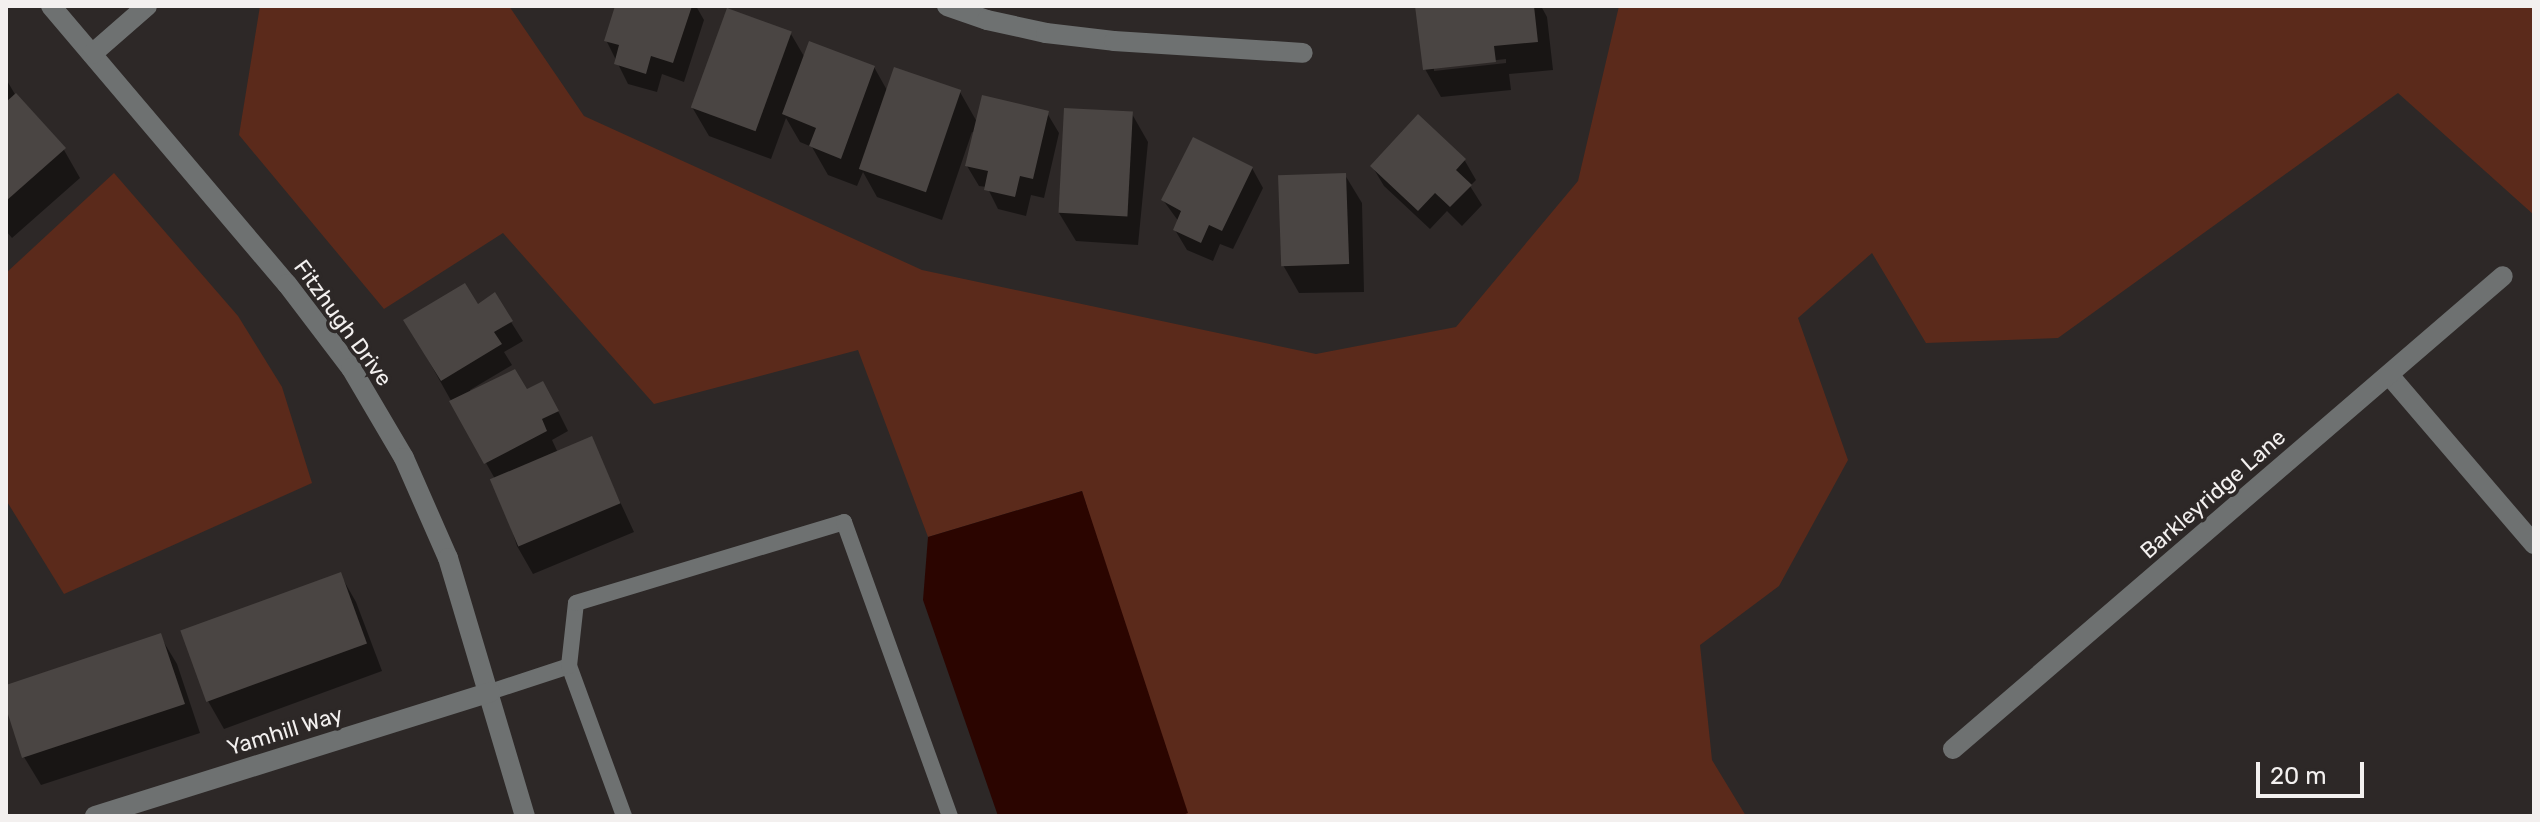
<!DOCTYPE html>
<html>
<head>
<meta charset="utf-8">
<style>
	body { margin:0 }
	#map { position:relative; width:2540px; height:822px; overflow:hidden; background:#2d2827; font-family:Rubik,sans-serif }
	div>[style] { position:absolute }
	[style*='--x'] { left:calc(var(--x)*1px); top:calc(var(--y)*1px); width:calc(var(--w)*1px); rotate:calc(var(--a)*1deg) }
	.green>* { inset:0; background:#5b2a1b }
	.water>* { inset:0; background:#2b0500 }
	.shadow>* { inset:0; background:#0007 }
	.building>* { inset:0; background:#4a4543; transform-origin:0 0 }
	.lane>* { height:16px; margin:-8px; padding:0 8px; transform-origin:8px; border-radius:8px; background:#6e7171 }
	.street>* { height:20px; margin:-10px; padding:0 10px; transform-origin:10px; border-radius:10px; background:#6e7171 }
	span { translate:-50% -50%; white-space:nowrap; text-align:center; line-height:1.15; -webkit-text-stroke:7px #2d2827; paint-order:stroke }
	.street-label { font-size:22px; color:#f3f0ef }
	.frame { position:absolute; inset:0; border:8px solid #f3f0ef; pointer-events:none }
	.scale { position:absolute; left:2256px; top:762px; width:108px; height:36px; box-sizing:border-box; border:4px solid #f3f0ef; border-top:0; padding-left:10px; font-size:24px; line-height:28px; white-space:nowrap; color:#f3f0ef; -webkit-text-stroke:6px #2d2827; paint-order:stroke }
</style>
</head>
<body>
<div id="map">
	<div class="green">
		<i style="clip-path:polygon(260px 6px,509px 6px,584px 116px,922px 270px,1316px 354px,1456px 327px,1578px 181px,1619px 6px,2534px 6px,2534px 215px,2398px 93px,2058px 338px,1926px 343px,1872px 253px,1798px 318px,1848px 460px,1779px 586px,1700px 645px,1712px 760px,1746px 816px,1180px 816px,1082px 491px,928px 537px,858px 350px,654px 404px,503px 233px,384px 309px,239px 135px)"></i>
		<i style="clip-path:polygon(114px 173px,238px 316px,282px 387px,312px 483px,64px 594px,6px 500px,6px 273px)"></i>
	</div>
	<div class="water">
		<i style="clip-path:polygon(1082px 491px,1188px 813px,1180px 816px,998px 816px,923px 600px,928px 537px)"></i>
	</div>
	<div class="shadow">
		<i style="clip-path:polygon(617px 6px,696px 6px,704px 20px,684px 82px,662px 74px,657px 92px,628px 84px,606px 40px)"></i>
		<i style="clip-path:polygon(evenodd,1417px 6px,1541px 6px,1547px 17px,1553px 70px,1509px 74px,1511px 90px,1441px 97px,1425px 69px,1417px 6px,1506px 59px,1506px 63px,1434px 71px,1434px 67px,1506px 59px)"></i>
		<i style="clip-path:polygon(791px 34px,805px 58px,874px 67px,888px 92px,960px 92px,977px 122px,1047px 113px,1059px 133px,1044px 198px,1031px 195px,1026px 216px,998px 209px,987px 187px,979px 186px,967px 166px,975px 133px,972px 132px,942px 220px,877px 197px,863px 172px,857px 186px,828px 175px,812px 147px,800px 142px,786px 118px,771px 159px,709px 136px,692px 107px)"></i>
		<i style="clip-path:polygon(6px 79px,16px 96px,64px 150px,80px 178px,12px 238px,6px 231px)"></i>
		<i style="clip-path:polygon(1132px 114px,1148px 142px,1138px 245px,1076px 241px,1059px 213px)"></i>
		<i style="clip-path:polygon(1418px 117px,1465px 161px,1476px 180px,1470px 186px,1482px 205px,1462px 226px,1447px 211px,1430px 229px,1384px 186px,1372px 166px)"></i>
		<i style="clip-path:polygon(1252px 168px,1263px 188px,1233px 249px,1220px 244px,1213px 261px,1187px 250px,1175px 230px,1179px 222px,1163px 200px)"></i>
		<i style="clip-path:polygon(1345px 175px,1362px 203px,1364px 292px,1299px 293px,1283px 265px)"></i>
		<i style="clip-path:polygon(477px 306px,511px 322px,523px 341px,504px 352px,512px 365px,470px 390px,471px 393px,526px 392px,554px 403px,568px 431px,552px 440px,558px 453px,591px 439px,634px 532px,533px 574px,517px 546px,495px 479px,417px 340px)"></i>
		<i style="clip-path:polygon(340px 574px,356px 602px,382px 671px,224px 729px,208px 701px)"></i>
		<i style="clip-path:polygon(160px 636px,177px 664px,200px 733px,41px 785px,24px 757px,6px 702px,6px 687px)"></i>
	</div>
	<div class="building">
		<i style="clip-path:polygon(615px 6px,692px 6px,673px 63px,651px 56px,646px 74px,614px 64px,619px 45px,604px 41px)"></i>
		<i style="clip-path:polygon(1415px 6px,1534px 6px,1538px 42px,1494px 46px,1496px 62px,1423px 70px)"></i>
		<i style="left:727px;top:8px;width:69px;height:106px;rotate:20deg"></i>
		<i style="clip-path:polygon(809px 41px,875px 66px,841px 159px,809px 146px,816px 128px,782px 114px)"></i>
		<i style="left:894px;top:67px;width:71px;height:108px;rotate:19deg"></i>
		<i style="clip-path:polygon(16px 93px,66px 148px,6px 201px,6px 102px)"></i>
		<i style="clip-path:polygon(982px 95px,1049px 111px,1033px 179px,1020px 176px,1015px 197px,984px 190px,988px 171px,965px 166px)"></i>
		<i style="left:1064px;top:108px;width:69px;height:105px;rotate:3deg"></i>
		<i style="clip-path:polygon(1418px 114px,1466px 159px,1456px 170px,1472px 185px,1450px 207px,1435px 193px,1418px 211px,1370px 166px)"></i>
		<i style="clip-path:polygon(1193px 137px,1253px 167px,1222px 231px,1209px 225px,1201px 243px,1173px 230px,1181px 211px,1161px 200px)"></i>
		<i style="left:1346px;top:173px;width:91px;height:68px;rotate:88deg"></i>
		<i style="clip-path:polygon(465px 283px,478px 304px,495px 292px,513px 321px,494px 332px,502px 344px,441px 381px,403px 320px)"></i>
		<i style="clip-path:polygon(515px 369px,527px 389px,543px 381px,559px 411px,542px 419px,547px 431px,484px 464px,449px 401px)"></i>
		<i style="left:592px;top:436px;width:73px;height:111px;rotate:67deg"></i>
		<i style="left:341px;top:572px;width:76px;height:171px;rotate:70deg"></i>
		<i style="clip-path:polygon(161px 633px,185px 704px,22px 758px,6px 708px,6px 685px)"></i>
	</div>
	<div class="lane">
		<i style="--x:490;--y:692;--w:83;--a:-18.2"></i>
		<i style="--x:624;--y:816;--w:160;--a:-110.1"></i>
		<i style="--x:569;--y:666;--w:63;--a:-83.7"></i>
		<i style="--x:576;--y:603;--w:280;--a:-16.8"></i>
		<i style="--x:844;--y:522;--w:313;--a:70.2"></i>
	</div>
	<div class="street">
		<i style="--x:51;--y:6;--w:365;--a:49.7"></i>
		<i style="--x:287;--y:284;--w:106;--a:52.7"></i>
		<i style="--x:351;--y:368;--w:104;--a:59.5"></i>
		<i style="--x:404;--y:458;--w:109;--a:66.3"></i>
		<i style="--x:448;--y:558;--w:269;--a:73.4"></i>
		<i style="--x:947;--y:6;--w:42;--a:19.3"></i>
		<i style="--x:987;--y:20;--w:60;--a:12.4"></i>
		<i style="--x:1046;--y:33;--w:68;--a:6.7"></i>
		<i style="--x:1114;--y:41;--w:189;--a:3.6"></i>
		<i style="--x:92;--y:54;--w:73;--a:-41.1"></i>
		<i style="--x:2389;--y:375;--w:223;--a:49.4"></i>
		<i style="--x:1953;--y:749;--w:725;--a:-40.7"></i>
		<i style="--x:95;--y:816;--w:414;--a:-17.4"></i>
	</div>
	<div class="street-label">
		<span style="left:343px;top:323px;rotate:54deg">Fitzhugh Drive</span>
		<span style="left:2213px;top:494px;rotate:-41deg">Barkleyridge Lane</span>
		<span style="left:285px;top:731px;rotate:-17deg">Yamhill Way</span>
	</div>
	<div class="frame"></div>
	<div class="scale">20 m</div>
</div>
</body>
</html>
